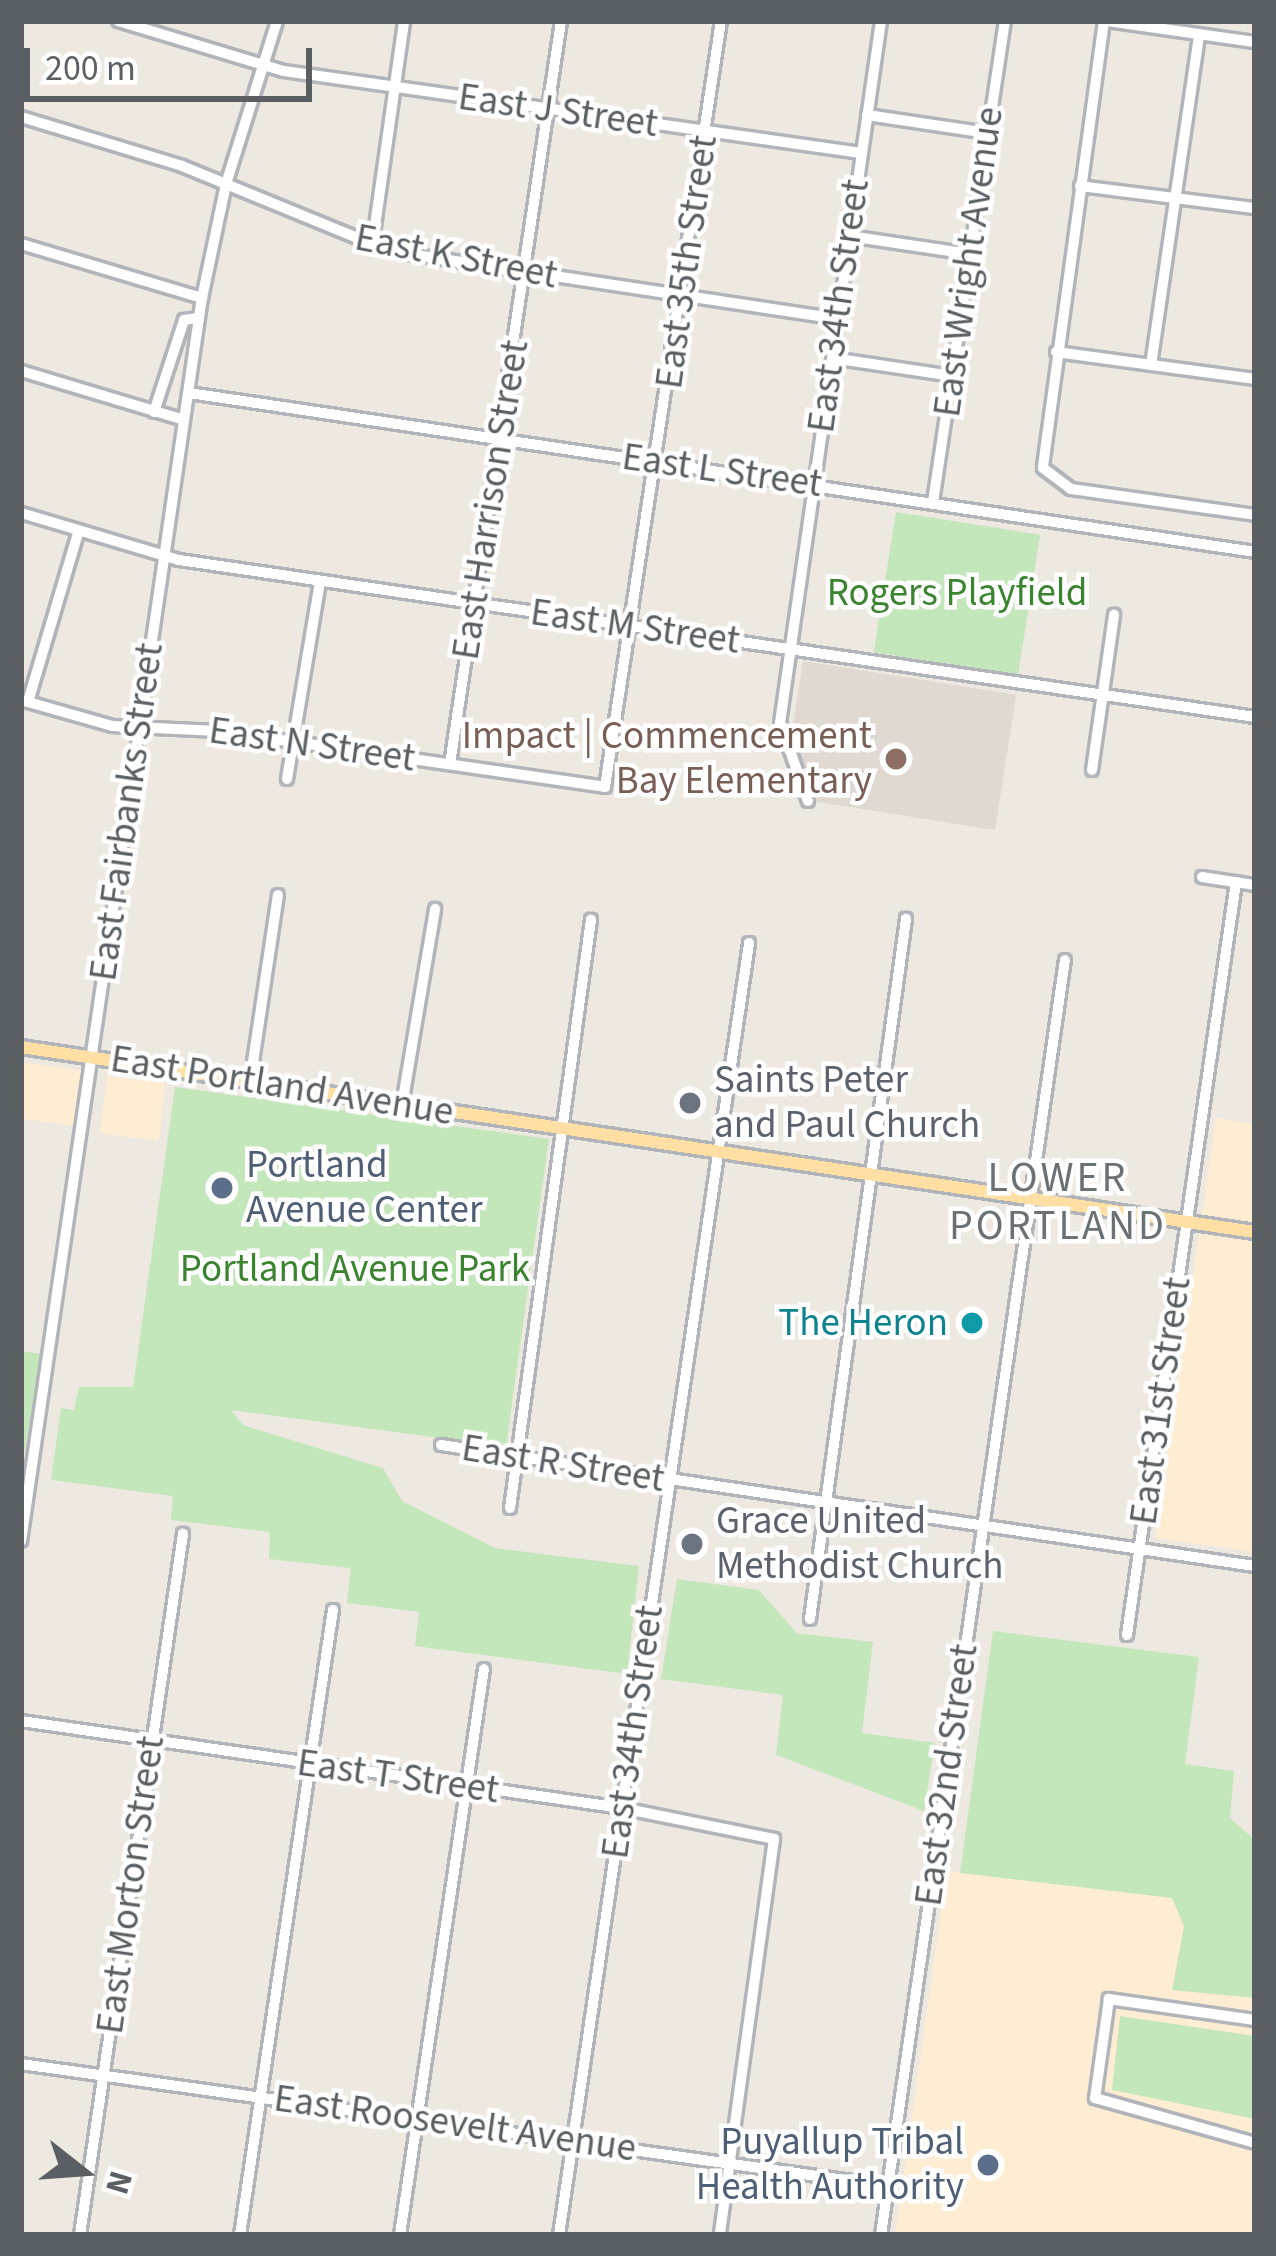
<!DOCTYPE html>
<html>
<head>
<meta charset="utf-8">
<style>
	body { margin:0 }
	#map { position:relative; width:1276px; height:2256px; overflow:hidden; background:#ede8e0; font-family:"Source Sans 3",sans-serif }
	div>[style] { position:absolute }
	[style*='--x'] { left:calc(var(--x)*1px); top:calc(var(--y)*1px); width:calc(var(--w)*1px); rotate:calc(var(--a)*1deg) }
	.commercial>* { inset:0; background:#ffedd3; transform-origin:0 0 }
	.education>* { inset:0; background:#dfd9d1; transform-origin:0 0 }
	.green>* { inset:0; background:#c3e7bb; transform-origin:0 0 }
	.roads { filter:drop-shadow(3px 0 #b1b5b9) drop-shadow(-3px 0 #b1b5b9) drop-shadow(0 3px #b1b5b9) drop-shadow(0 -3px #b1b5b9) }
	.minor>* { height:10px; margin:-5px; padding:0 5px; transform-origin:5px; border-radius:5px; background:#fff }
	.major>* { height:12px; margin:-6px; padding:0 6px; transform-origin:6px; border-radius:6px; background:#ffdfa3 }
	.dots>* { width:33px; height:33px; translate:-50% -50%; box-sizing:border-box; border:6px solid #fff; border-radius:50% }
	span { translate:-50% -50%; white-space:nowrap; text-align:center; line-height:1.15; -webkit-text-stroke:9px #fff; paint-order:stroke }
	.street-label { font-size:39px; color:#595f62 }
	.park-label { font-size:39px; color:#3b842f }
	.education-label { font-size:39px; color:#785e54 }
	.right { translate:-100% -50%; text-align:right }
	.worship-label { font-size:39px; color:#5b616d }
	.left { translate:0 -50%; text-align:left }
	.service-label { font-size:39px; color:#4e5e75 }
	.culture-label { font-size:39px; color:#0d838f }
	.neighbourhood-label { font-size:42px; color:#6a7174; letter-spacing:3px }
	.frame { position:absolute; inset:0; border:24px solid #595f62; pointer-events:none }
	.north { position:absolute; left:24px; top:2112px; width:120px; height:120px; -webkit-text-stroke:9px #fff; paint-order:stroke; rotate:107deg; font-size:33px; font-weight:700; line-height:48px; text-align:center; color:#595f62 }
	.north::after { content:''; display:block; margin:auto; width:42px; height:54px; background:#595f62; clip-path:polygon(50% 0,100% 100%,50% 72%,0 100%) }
	.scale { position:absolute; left:24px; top:48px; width:288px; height:54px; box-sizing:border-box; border:6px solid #595f62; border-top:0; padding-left:15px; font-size:36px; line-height:42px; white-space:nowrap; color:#595f62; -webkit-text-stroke:9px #fff; paint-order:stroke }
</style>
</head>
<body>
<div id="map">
	<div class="commercial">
		<i style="left:21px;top:1062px;width:63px;height:56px;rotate:8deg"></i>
		<i style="left:107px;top:1076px;width:59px;height:58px;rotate:7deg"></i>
		<i style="clip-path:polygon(1216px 1118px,1255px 1124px,1255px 1552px,1155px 1538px)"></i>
		<i style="clip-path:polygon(947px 1871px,1255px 1908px,1255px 2235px,895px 2235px)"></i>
	</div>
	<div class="education">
		<i style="left:803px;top:661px;width:216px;height:137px;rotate:9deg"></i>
	</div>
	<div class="green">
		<i style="left:896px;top:512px;width:146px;height:142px;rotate:9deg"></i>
		<i style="clip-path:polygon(175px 1087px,549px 1139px,506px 1447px,231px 1410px,243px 1425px,383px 1468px,402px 1501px,495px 1548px,639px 1566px,627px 1674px,415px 1646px,419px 1612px,347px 1603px,351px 1568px,269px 1559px,270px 1532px,171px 1520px,173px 1496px,51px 1480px,61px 1408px,74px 1410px,79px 1387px,133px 1387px)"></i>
		<i style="clip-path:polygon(21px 1351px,42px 1354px,21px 1470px)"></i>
		<i style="clip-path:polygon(677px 1579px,759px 1590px,797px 1633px,873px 1642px,862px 1733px,935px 1743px,924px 1811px,776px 1755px,783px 1695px,661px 1679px)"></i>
		<i style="clip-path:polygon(993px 1631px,1199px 1657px,1185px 1764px,1234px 1771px,1230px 1818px,1255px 1840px,1255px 1998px,1172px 1990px,1184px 1926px,1172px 1898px,960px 1873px)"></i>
		<i style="clip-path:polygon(1120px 2016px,1255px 2036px,1255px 2119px,1112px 2090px)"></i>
	</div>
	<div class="roads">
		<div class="minor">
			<i style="--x:118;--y:21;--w:173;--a:16.8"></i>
			<i style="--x:284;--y:71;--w:583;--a:8.09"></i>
			<i style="--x:1104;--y:21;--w:451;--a:97.8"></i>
			<i style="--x:1043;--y:468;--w:35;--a:37"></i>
			<i style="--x:1071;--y:489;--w:186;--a:8"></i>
			<i style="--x:1107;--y:21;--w:149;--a:8.1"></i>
			<i style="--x:867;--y:115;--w:122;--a:8.5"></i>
			<i style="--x:21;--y:117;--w:168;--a:16.9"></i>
			<i style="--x:182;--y:166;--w:224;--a:22.3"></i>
			<i style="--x:389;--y:251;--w:453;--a:8.6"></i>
			<i style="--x:1080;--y:186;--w:176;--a:7.2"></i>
			<i style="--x:849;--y:236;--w:122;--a:8.5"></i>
			<i style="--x:21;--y:244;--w:189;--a:16.6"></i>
			<i style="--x:372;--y:247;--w:228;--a:-81.9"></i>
			<i style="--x:1056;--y:352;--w:201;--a:7.7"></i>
			<i style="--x:832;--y:358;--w:121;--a:8.5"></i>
			<i style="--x:1151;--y:365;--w:334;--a:-81.7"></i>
			<i style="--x:21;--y:371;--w:170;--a:16.7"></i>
			<i style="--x:189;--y:393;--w:1078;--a:8.48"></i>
			<i style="--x:154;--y:412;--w:97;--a:-71.9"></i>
			<i style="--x:184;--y:320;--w:15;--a:-8"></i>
			<i style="--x:933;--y:502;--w:486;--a:-81.5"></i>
			<i style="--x:21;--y:513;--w:165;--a:16.6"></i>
			<i style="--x:179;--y:560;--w:1087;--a:8.3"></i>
			<i style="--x:21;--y:700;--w:95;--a:15.9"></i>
			<i style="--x:112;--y:726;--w:106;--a:2.7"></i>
			<i style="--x:218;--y:731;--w:391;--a:8.2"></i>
			<i style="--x:605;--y:787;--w:775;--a:-81.39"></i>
			<i style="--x:28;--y:702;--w:179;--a:-73.5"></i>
			<i style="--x:450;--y:764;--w:751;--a:-81.5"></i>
			<i style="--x:1092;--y:770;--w:157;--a:-81.9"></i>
			<i style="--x:287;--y:779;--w:201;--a:-80.5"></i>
			<i style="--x:808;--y:801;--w:83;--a:-109.7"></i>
			<i style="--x:780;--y:723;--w:709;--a:-81.81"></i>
			<i style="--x:1202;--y:877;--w:54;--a:8.6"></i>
			<i style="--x:250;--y:1082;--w:189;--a:-81.5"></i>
			<i style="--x:402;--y:1105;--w:199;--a:-80.4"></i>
			<i style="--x:441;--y:1445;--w:823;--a:8.46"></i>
			<i style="--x:510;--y:1508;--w:594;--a:-82.16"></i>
			<i style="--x:21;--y:1541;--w:1256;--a:-81.72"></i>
			<i style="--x:202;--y:298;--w:116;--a:-78.1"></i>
			<i style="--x:226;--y:184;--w:171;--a:-72.6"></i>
			<i style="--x:810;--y:1619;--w:707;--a:-82.19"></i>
			<i style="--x:1127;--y:1635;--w:761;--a:-81.76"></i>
			<i style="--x:21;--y:1721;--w:607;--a:8.24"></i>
			<i style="--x:622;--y:1808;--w:155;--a:11.5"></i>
			<i style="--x:774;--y:1839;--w:400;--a:97.8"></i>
			<i style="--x:1255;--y:2020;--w:148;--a:-171.8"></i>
			<i style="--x:1109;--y:1999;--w:100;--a:98"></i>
			<i style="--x:1095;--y:2098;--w:166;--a:15.7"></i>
			<i style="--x:21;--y:2064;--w:876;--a:8.01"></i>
			<i style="--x:80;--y:2235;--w:709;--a:-81.64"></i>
			<i style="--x:240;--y:2235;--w:632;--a:-81.54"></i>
			<i style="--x:400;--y:2235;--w:572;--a:-81.56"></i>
			<i style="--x:559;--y:2235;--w:1306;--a:-81.63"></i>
			<i style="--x:881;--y:2235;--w:1288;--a:-81.79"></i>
		</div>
		<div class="major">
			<i style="--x:21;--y:1047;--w:1248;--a:8.53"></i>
		</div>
	</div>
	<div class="dots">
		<i style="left:896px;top:759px;background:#8d6e63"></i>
		<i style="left:690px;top:1103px;background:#6b7280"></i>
		<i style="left:222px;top:1188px;background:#5c6f8a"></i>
		<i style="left:972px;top:1323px;background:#0f9aa8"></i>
		<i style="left:692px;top:1544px;background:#6b7280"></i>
		<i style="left:988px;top:2165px;background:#5c6f8a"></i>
	</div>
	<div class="street-label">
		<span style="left:558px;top:111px;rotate:8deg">East J Street</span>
		<span style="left:456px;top:257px;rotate:11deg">East K Street</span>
		<span style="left:687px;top:262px;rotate:-82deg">East 35th Street</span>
		<span style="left:969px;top:262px;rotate:-82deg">East Wright Avenue</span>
		<span style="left:839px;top:306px;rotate:-82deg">East 34th Street</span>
		<span style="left:722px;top:471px;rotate:8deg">East L Street</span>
		<span style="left:491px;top:500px;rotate:-81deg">East Harrison Street</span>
		<span style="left:635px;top:627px;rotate:8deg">East M Street</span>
		<span style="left:312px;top:745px;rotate:8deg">East N Street</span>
		<span style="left:127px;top:812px;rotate:-82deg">East Fairbanks Street</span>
		<span style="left:282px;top:1086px;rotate:9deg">East Portland Avenue</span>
		<span style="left:1161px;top:1401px;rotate:-82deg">East 31st Street</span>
		<span style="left:563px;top:1464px;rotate:9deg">East R Street</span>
		<span style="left:633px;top:1732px;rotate:-82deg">East 34th Street</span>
		<span style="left:947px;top:1775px;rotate:-82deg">East 32nd Street</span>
		<span style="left:398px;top:1777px;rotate:8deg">East T Street</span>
		<span style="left:131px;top:1885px;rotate:-82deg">East Morton Street</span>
		<span style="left:455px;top:2124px;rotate:8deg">East Roosevelt Avenue</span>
	</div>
	<div class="park-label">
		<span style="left:957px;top:593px">Rogers Playfield</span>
		<span style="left:355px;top:1269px">Portland Avenue Park</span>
	</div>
	<div class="education-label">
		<span class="right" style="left:872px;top:759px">Impact | Commencement<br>Bay Elementary</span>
	</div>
	<div class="worship-label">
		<span class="left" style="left:714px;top:1103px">Saints Peter<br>and Paul Church</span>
		<span class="left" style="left:716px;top:1544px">Grace United<br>Methodist Church</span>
	</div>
	<div class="service-label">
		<span class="left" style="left:246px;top:1188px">Portland<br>Avenue Center</span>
		<span class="right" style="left:964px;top:2165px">Puyallup Tribal<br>Health Authority</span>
	</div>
	<div class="culture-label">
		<span class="right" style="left:948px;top:1323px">The Heron</span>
	</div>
	<div class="neighbourhood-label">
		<span style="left:1058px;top:1202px">LOWER<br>PORTLAND</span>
	</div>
	<div class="frame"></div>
	<div class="north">N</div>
	<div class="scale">200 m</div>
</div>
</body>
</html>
